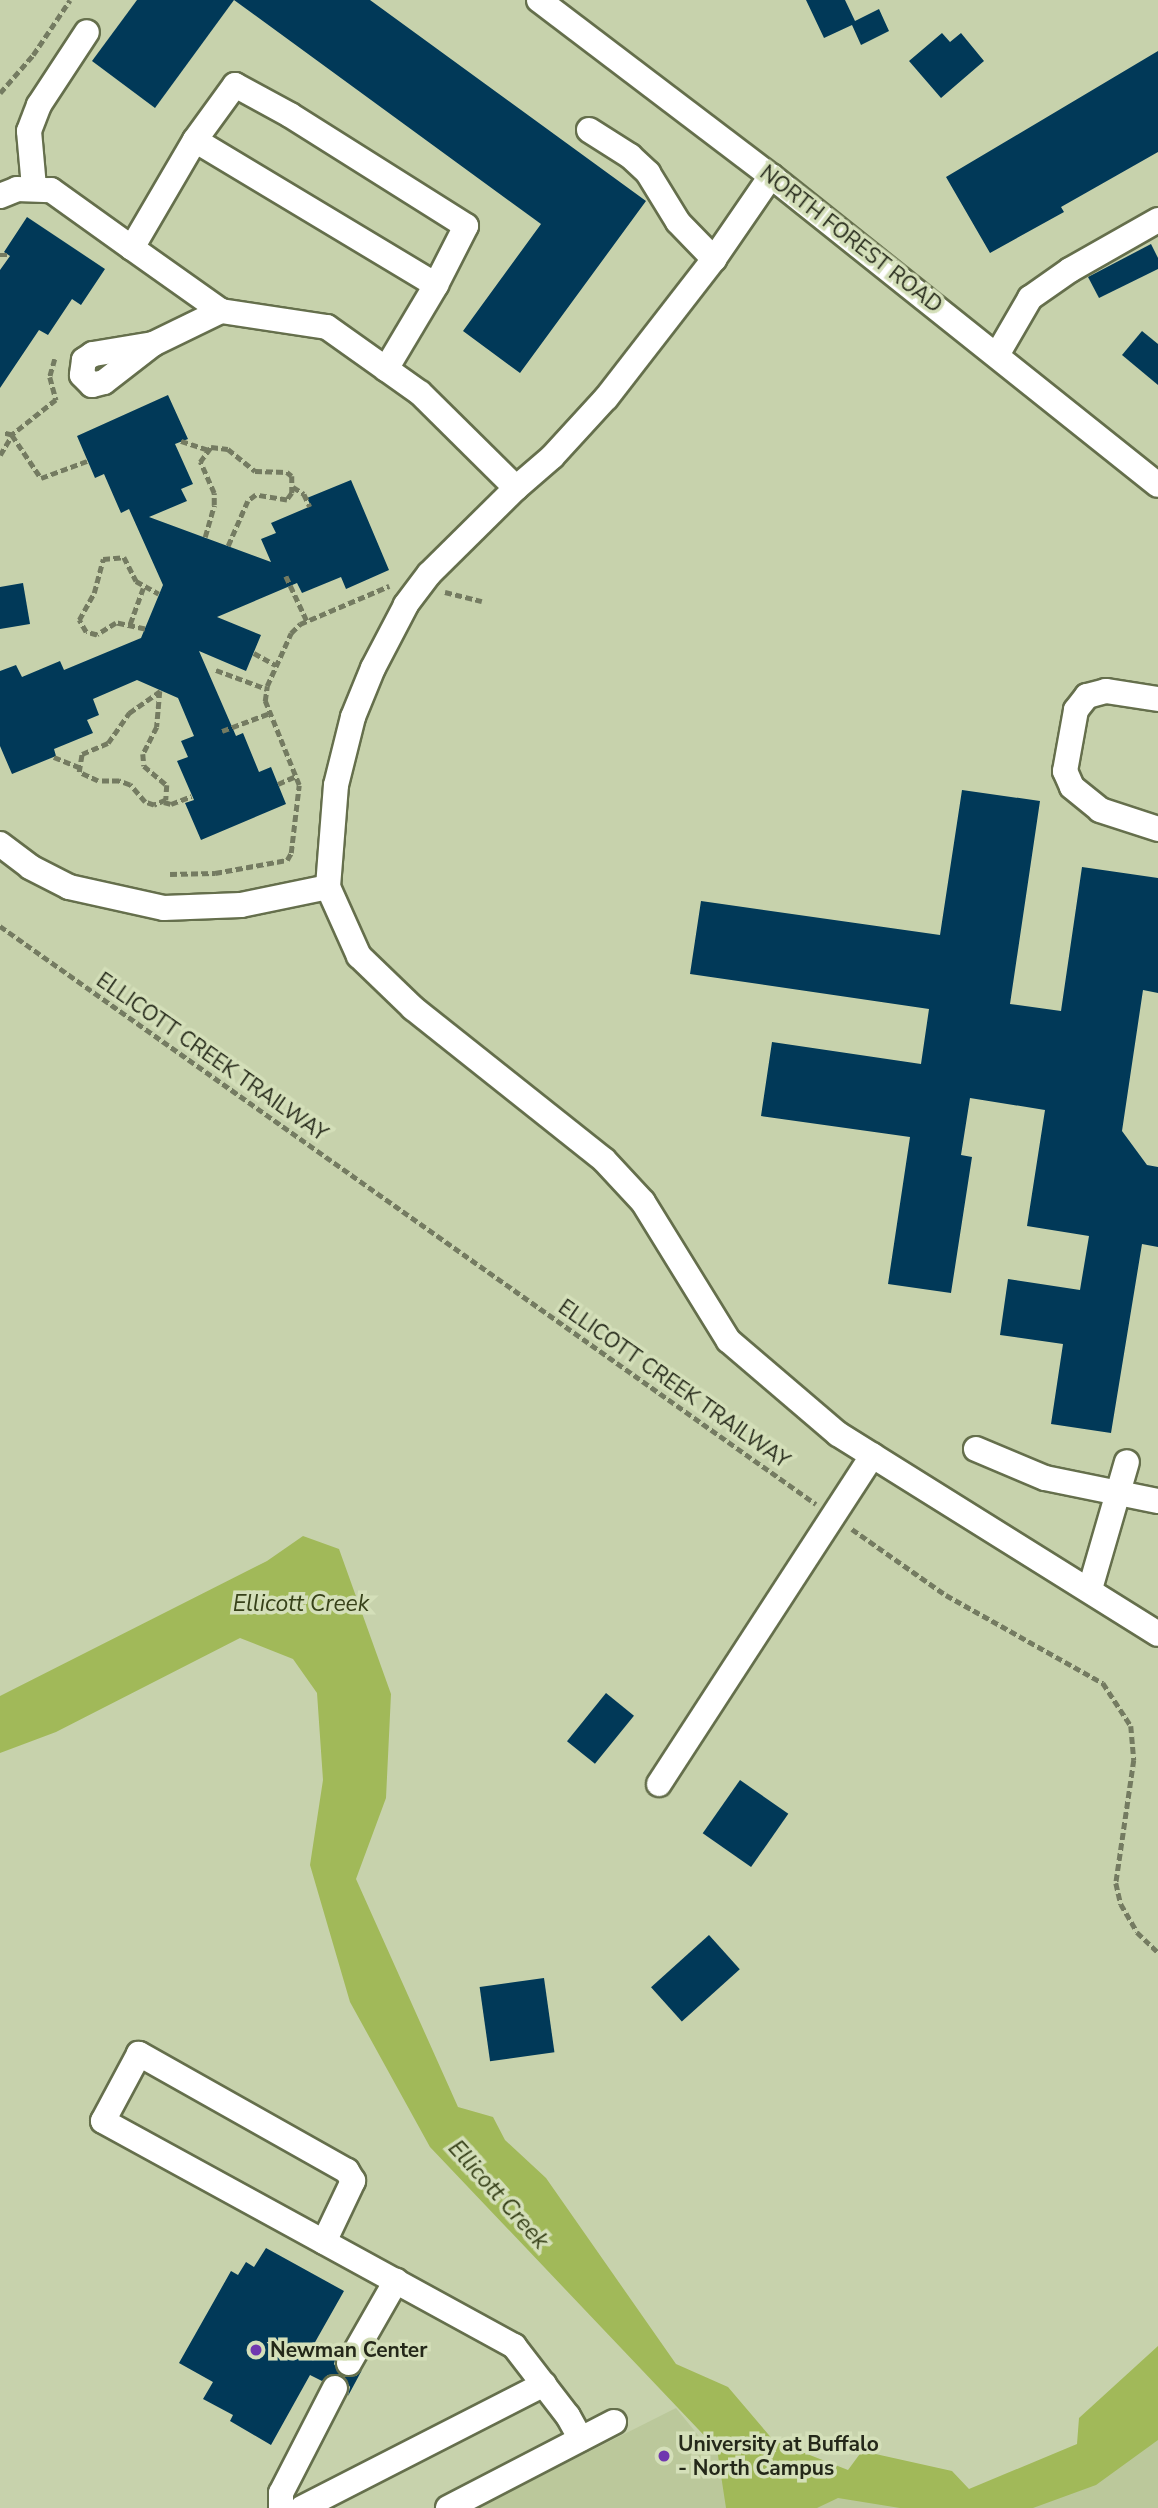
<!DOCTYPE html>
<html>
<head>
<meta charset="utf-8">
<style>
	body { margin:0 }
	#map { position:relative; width:1158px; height:2508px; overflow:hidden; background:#c7d2ac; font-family:"Nunito Sans",sans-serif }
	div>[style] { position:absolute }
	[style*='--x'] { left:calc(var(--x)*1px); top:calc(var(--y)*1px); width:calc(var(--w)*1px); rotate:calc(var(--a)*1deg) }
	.built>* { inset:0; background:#bbc89b }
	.water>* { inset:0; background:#a1b959 }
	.building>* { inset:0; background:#013958; transform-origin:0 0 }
	.path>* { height:4.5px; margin-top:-2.25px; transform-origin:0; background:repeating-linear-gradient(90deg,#747b61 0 7px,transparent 0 10.5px) }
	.roads { filter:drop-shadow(2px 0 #656f4c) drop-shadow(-2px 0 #656f4c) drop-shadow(0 2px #656f4c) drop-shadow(0 -2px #656f4c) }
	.minor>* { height:24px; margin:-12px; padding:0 12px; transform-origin:12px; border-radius:12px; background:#fff }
	.dots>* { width:19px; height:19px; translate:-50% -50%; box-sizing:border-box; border:4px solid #d4dfb9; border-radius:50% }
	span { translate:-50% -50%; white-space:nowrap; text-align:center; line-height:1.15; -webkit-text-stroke:7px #d4dfb9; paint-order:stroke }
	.street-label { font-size:21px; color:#242819 }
	.poi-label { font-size:21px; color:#242819; font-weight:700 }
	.left { translate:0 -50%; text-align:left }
	.water-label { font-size:23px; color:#374119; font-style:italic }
</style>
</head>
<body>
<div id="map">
	<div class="built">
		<i style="clip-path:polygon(1158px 2396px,1158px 2508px,996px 2508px)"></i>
		<i style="clip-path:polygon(676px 2408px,706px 2445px,977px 2508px,477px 2508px)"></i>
	</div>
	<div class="water">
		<i style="clip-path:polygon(303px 1536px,339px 1549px,391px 1694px,386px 1798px,356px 1879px,458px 2107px,493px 2117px,505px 2140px,546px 2178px,676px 2364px,728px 2387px,774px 2441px,848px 2470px,862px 2451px,952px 2471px,969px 2489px,1077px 2444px,1079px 2418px,1158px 2346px,1158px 2440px,1096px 2485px,1033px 2508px,900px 2508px,838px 2498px,817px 2508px,726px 2508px,717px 2449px,430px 2147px,350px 2002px,310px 1865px,323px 1780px,317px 1693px,293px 1659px,240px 1638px,56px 1732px,0 1753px,0 1696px,267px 1561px)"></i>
	</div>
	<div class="building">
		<i style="clip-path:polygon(137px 0,234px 0,155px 108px,92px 61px)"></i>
		<i style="clip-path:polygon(234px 0,370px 0,646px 201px,520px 373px,463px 331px,541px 224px)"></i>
		<i style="clip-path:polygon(806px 0,845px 0,855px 21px,879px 9px,889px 31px,861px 45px,852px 25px,824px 38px)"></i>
		<i style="clip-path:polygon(942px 33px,950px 42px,961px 33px,984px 61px,941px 98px,909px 61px)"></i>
		<i style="clip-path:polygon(1158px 51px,1158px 152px,1061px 207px,1064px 212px,990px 253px,946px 177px)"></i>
		<i style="clip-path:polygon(27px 217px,105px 269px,81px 305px,72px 299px,48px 335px,39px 330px,0 388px,0 270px,10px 256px,4px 252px)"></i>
		<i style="clip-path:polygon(1151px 244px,1158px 258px,1158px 269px,1099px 298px,1088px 277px)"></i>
		<i style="clip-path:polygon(1142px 331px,1158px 344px,1158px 385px,1122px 355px)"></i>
		<i style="clip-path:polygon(168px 395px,188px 439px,175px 444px,193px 484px,181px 489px,187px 501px,149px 517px,271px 562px,261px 539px,276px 533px,271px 523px,311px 506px,307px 498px,351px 480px,389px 570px,346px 589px,341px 577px,302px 593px,297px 583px,217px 617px,261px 635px,246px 671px,199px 651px,236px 736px,243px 733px,259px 772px,271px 767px,286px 804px,201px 840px,185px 803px,194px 800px,177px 761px,188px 757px,181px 741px,194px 736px,178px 698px,137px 680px,93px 699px,99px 715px,87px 720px,93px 733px,54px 749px,56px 756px,12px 774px,0 746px,0 671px,16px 665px,22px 677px,60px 661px,64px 670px,141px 638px,163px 585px,129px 509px,121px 513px,104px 474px,95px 478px,77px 436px)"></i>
		<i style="clip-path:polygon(23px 583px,30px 624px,0 629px,0 587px)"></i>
		<i style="clip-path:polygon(962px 790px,1040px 801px,1010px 1004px,1061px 1011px,1082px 867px,1158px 878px,1158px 993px,1143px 990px,1122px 1131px,1147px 1165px,1158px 1167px,1158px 1247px,1142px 1244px,1111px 1433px,1051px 1424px,1063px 1344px,1000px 1335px,1008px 1279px,1080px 1290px,1089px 1236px,1027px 1226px,1045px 1110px,970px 1098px,961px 1155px,972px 1157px,951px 1293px,888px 1284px,910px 1137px,761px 1116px,772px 1042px,921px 1064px,929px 1009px,690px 974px,701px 901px,940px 935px)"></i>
		<i style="left:606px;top:1693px;width:36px;height:62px;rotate:39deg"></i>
		<i style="left:740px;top:1780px;width:59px;height:65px;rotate:35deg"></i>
		<i style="left:709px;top:1935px;width:46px;height:78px;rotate:48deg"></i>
		<i style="left:544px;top:1978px;width:75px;height:65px;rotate:82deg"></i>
		<i style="clip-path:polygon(266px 2248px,344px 2291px,314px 2344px,336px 2356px,334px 2364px,340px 2374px,328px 2375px,322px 2381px,310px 2375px,271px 2445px,230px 2421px,233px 2415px,203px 2399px,213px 2382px,179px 2363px,231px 2271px,238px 2275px,246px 2262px,254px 2267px)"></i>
		<i style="clip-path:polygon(362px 2370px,348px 2396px,350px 2387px,344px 2377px,356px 2376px)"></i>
	</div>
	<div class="path">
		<i style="--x:0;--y:93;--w:50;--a:-49"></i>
		<i style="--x:33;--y:55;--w:66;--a:-56.1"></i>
		<i style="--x:0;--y:255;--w:7;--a:0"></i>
		<i style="--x:55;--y:359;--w:19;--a:106"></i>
		<i style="--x:50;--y:377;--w:24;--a:75"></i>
		<i style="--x:56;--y:400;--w:56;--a:141.5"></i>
		<i style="--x:12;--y:435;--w:52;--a:56"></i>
		<i style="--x:41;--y:478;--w:49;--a:-20.3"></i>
		<i style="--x:181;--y:441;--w:28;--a:18"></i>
		<i style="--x:0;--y:455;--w:23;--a:-59"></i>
		<i style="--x:12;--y:435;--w:8;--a:-166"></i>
		<i style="--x:293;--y:487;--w:13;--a:32"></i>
		<i style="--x:304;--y:494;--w:14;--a:65"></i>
		<i style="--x:205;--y:537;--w:33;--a:-74"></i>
		<i style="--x:214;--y:505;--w:12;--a:-90"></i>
		<i style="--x:214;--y:493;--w:34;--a:-114"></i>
		<i style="--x:200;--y:462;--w:19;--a:-54"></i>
		<i style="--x:211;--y:447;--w:17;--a:7"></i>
		<i style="--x:228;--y:449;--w:35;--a:39"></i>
		<i style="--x:255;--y:471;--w:32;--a:2"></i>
		<i style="--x:287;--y:472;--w:6;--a:39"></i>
		<i style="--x:292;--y:476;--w:17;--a:90"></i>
		<i style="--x:292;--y:493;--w:9;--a:126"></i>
		<i style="--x:287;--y:500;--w:31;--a:-171"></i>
		<i style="--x:256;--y:495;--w:10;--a:143"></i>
		<i style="--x:248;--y:501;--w:50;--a:113.5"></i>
		<i style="--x:286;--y:576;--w:50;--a:65"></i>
		<i style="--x:445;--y:592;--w:38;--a:14"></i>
		<i style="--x:130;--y:624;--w:38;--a:-70"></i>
		<i style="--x:145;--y:629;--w:30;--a:-168"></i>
		<i style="--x:116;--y:623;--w:22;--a:148"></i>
		<i style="--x:97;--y:635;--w:11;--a:-165"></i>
		<i style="--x:86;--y:632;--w:14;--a:-120"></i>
		<i style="--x:79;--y:620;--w:31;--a:-61"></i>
		<i style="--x:94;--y:593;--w:35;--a:-75"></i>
		<i style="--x:103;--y:559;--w:21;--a:-5"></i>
		<i style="--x:124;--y:557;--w:27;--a:63"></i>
		<i style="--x:136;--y:581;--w:26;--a:29"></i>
		<i style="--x:254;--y:653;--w:25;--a:29"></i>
		<i style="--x:216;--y:670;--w:54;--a:20.4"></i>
		<i style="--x:160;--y:691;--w:36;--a:95"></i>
		<i style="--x:157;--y:727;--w:30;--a:117"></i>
		<i style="--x:143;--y:754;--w:12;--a:85"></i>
		<i style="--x:144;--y:766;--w:30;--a:40"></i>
		<i style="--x:167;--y:785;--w:15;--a:94"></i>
		<i style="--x:166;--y:800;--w:13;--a:157"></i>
		<i style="--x:154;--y:805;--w:9;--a:-162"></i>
		<i style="--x:145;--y:802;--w:23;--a:-131"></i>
		<i style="--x:130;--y:785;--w:12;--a:-160"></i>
		<i style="--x:119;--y:781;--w:21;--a:180"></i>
		<i style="--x:98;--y:781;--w:21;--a:-155"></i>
		<i style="--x:79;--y:772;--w:18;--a:-81"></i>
		<i style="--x:82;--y:754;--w:28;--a:-23"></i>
		<i style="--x:108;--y:743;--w:37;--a:-55"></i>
		<i style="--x:129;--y:713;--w:38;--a:-35"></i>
		<i style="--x:222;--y:731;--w:51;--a:-20.6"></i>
		<i style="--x:54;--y:757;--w:27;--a:22"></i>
		<i style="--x:278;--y:784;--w:20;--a:-24"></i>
		<i style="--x:164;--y:802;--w:7;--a:16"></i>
		<i style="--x:171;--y:804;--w:22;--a:-21"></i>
		<i style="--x:170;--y:874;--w:45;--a:-1.3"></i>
		<i style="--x:215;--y:873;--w:73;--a:-10.2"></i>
		<i style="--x:287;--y:860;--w:8;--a:-60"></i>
		<i style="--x:291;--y:853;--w:68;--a:-83.3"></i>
		<i style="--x:299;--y:785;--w:91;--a:-112"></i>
		<i style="--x:265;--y:701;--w:15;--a:-82"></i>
		<i style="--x:267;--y:686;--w:58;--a:-65.6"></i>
		<i style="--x:291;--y:633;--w:13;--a:-45"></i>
		<i style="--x:300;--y:624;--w:97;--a:-23.1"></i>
		<i style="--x:0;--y:926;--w:1000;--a:35.31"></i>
		<i style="--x:852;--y:1529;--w:115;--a:35.1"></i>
		<i style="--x:946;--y:1595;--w:180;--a:29.3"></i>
		<i style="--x:1103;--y:1683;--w:51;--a:56.9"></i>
		<i style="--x:1131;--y:1726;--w:34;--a:85"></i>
		<i style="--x:1134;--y:1760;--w:124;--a:98.3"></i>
		<i style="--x:1116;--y:1883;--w:22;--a:77"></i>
		<i style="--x:1121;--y:1904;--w:32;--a:60"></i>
		<i style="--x:1137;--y:1932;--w:29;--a:44"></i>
	</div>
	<div class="roads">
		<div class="minor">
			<i style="--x:539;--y:0;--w:291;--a:37.2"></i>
			<i style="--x:771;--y:176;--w:495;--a:38.6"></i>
			<i style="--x:589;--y:130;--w:49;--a:32.4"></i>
			<i style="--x:630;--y:156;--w:25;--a:43"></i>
			<i style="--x:648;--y:173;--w:57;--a:58.5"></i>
			<i style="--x:678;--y:222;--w:52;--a:45.8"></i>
			<i style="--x:195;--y:140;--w:125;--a:120.3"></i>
			<i style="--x:132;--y:248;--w:109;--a:35.3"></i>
			<i style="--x:221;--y:311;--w:107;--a:8.6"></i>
			<i style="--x:327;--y:327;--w:114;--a:35.4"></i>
			<i style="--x:420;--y:393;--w:135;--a:44.7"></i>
			<i style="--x:771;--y:176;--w:101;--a:124.5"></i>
			<i style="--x:714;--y:259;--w:176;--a:127.8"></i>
			<i style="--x:606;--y:398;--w:80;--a:132.5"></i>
			<i style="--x:552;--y:457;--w:48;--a:139.3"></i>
			<i style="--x:516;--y:488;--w:122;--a:135.3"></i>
			<i style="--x:429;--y:574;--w:39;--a:127"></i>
			<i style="--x:406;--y:605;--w:71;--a:117.6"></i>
			<i style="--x:373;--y:668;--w:53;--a:112.2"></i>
			<i style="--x:353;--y:717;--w:70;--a:104"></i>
			<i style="--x:336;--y:785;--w:102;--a:94.5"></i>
			<i style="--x:328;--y:887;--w:76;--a:65.8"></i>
			<i style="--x:359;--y:956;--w:75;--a:43.9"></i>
			<i style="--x:413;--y:1008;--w:244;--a:38.5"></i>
			<i style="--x:604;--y:1160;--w:57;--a:47.1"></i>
			<i style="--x:643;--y:1202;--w:163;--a:58.3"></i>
			<i style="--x:729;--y:1341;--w:143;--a:40.5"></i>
			<i style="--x:838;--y:1434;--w:377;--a:32"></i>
			<i style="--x:34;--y:187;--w:56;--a:-95.1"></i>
			<i style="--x:29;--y:131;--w:28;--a:-69"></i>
			<i style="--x:39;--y:105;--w:87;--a:-56.7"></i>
			<i style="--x:0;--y:196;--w:18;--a:-22"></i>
			<i style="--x:17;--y:189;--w:34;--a:2"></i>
			<i style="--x:51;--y:190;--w:100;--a:35.6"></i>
			<i style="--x:153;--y:344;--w:61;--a:170.5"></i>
			<i style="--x:93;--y:354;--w:11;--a:146"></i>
			<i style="--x:84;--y:360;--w:15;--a:98"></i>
			<i style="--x:82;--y:375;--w:14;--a:45"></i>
			<i style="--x:92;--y:385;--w:12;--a:-14"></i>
			<i style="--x:104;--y:382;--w:62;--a:-37.8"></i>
			<i style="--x:153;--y:344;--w:76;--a:-25.9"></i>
			<i style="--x:997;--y:355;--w:66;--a:-59.9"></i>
			<i style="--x:1030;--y:298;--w:49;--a:-35"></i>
			<i style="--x:1070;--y:270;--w:101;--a:-29.6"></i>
			<i style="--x:386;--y:369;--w:98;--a:-59.2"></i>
			<i style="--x:436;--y:285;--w:281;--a:-149"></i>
			<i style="--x:195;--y:140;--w:68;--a:-54"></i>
			<i style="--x:235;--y:85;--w:63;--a:28.6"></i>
			<i style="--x:290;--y:115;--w:208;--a:32.2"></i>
			<i style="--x:466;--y:226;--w:66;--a:117"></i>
			<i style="--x:1158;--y:699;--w:53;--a:-171.3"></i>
			<i style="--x:1106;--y:691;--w:20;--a:165"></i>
			<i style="--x:1087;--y:696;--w:18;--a:128"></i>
			<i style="--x:1076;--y:710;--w:62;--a:100.2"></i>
			<i style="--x:1065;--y:771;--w:17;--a:66"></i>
			<i style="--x:1072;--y:787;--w:36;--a:39"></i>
			<i style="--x:1100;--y:810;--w:61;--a:18.1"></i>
			<i style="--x:0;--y:844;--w:38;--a:37"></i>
			<i style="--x:30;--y:867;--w:44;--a:27.1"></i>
			<i style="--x:69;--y:887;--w:97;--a:12.5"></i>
			<i style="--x:164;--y:908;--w:77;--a:-2.2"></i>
			<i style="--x:241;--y:905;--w:89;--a:-11.7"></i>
			<i style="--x:976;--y:1449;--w:75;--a:22.8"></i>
			<i style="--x:1045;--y:1478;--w:115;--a:11.5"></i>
			<i style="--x:1090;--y:1589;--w:132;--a:-73.8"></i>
			<i style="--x:659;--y:1784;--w:392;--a:-57"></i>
			<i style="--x:324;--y:2242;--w:68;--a:-64.6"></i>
			<i style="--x:353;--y:2181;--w:12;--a:-121"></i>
			<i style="--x:347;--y:2171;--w:239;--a:-150.6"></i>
			<i style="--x:139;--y:2054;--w:76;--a:118.2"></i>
			<i style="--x:103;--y:2121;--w:469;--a:28.7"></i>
			<i style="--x:514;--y:2346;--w:88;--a:52.4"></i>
			<i style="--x:568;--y:2416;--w:26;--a:61"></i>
			<i style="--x:349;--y:2363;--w:95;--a:-60.2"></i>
			<i style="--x:281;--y:2508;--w:15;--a:-90"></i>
			<i style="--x:281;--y:2493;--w:118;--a:-62.8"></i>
			<i style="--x:302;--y:2508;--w:272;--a:-27.1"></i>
			<i style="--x:448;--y:2508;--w:187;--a:-27.4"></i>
		</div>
	</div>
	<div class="dots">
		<i style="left:256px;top:2350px;background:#7038af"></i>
		<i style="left:664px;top:2456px;background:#7038af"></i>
	</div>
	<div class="street-label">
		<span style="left:851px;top:239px;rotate:38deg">NORTH FOREST ROAD</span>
		<span style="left:212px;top:1057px;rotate:35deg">ELLICOTT CREEK TRAILWAY</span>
		<span style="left:674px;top:1384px;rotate:35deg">ELLICOTT CREEK TRAILWAY</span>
	</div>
	<div class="poi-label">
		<span class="left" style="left:270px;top:2350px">Newman Center</span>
		<span class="left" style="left:678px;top:2456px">University at Buffalo<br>- North Campus</span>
	</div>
	<div class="water-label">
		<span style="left:301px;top:1604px">Ellicott Creek</span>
		<span style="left:498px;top:2195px;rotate:48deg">Ellicott Creek</span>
	</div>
</div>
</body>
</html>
